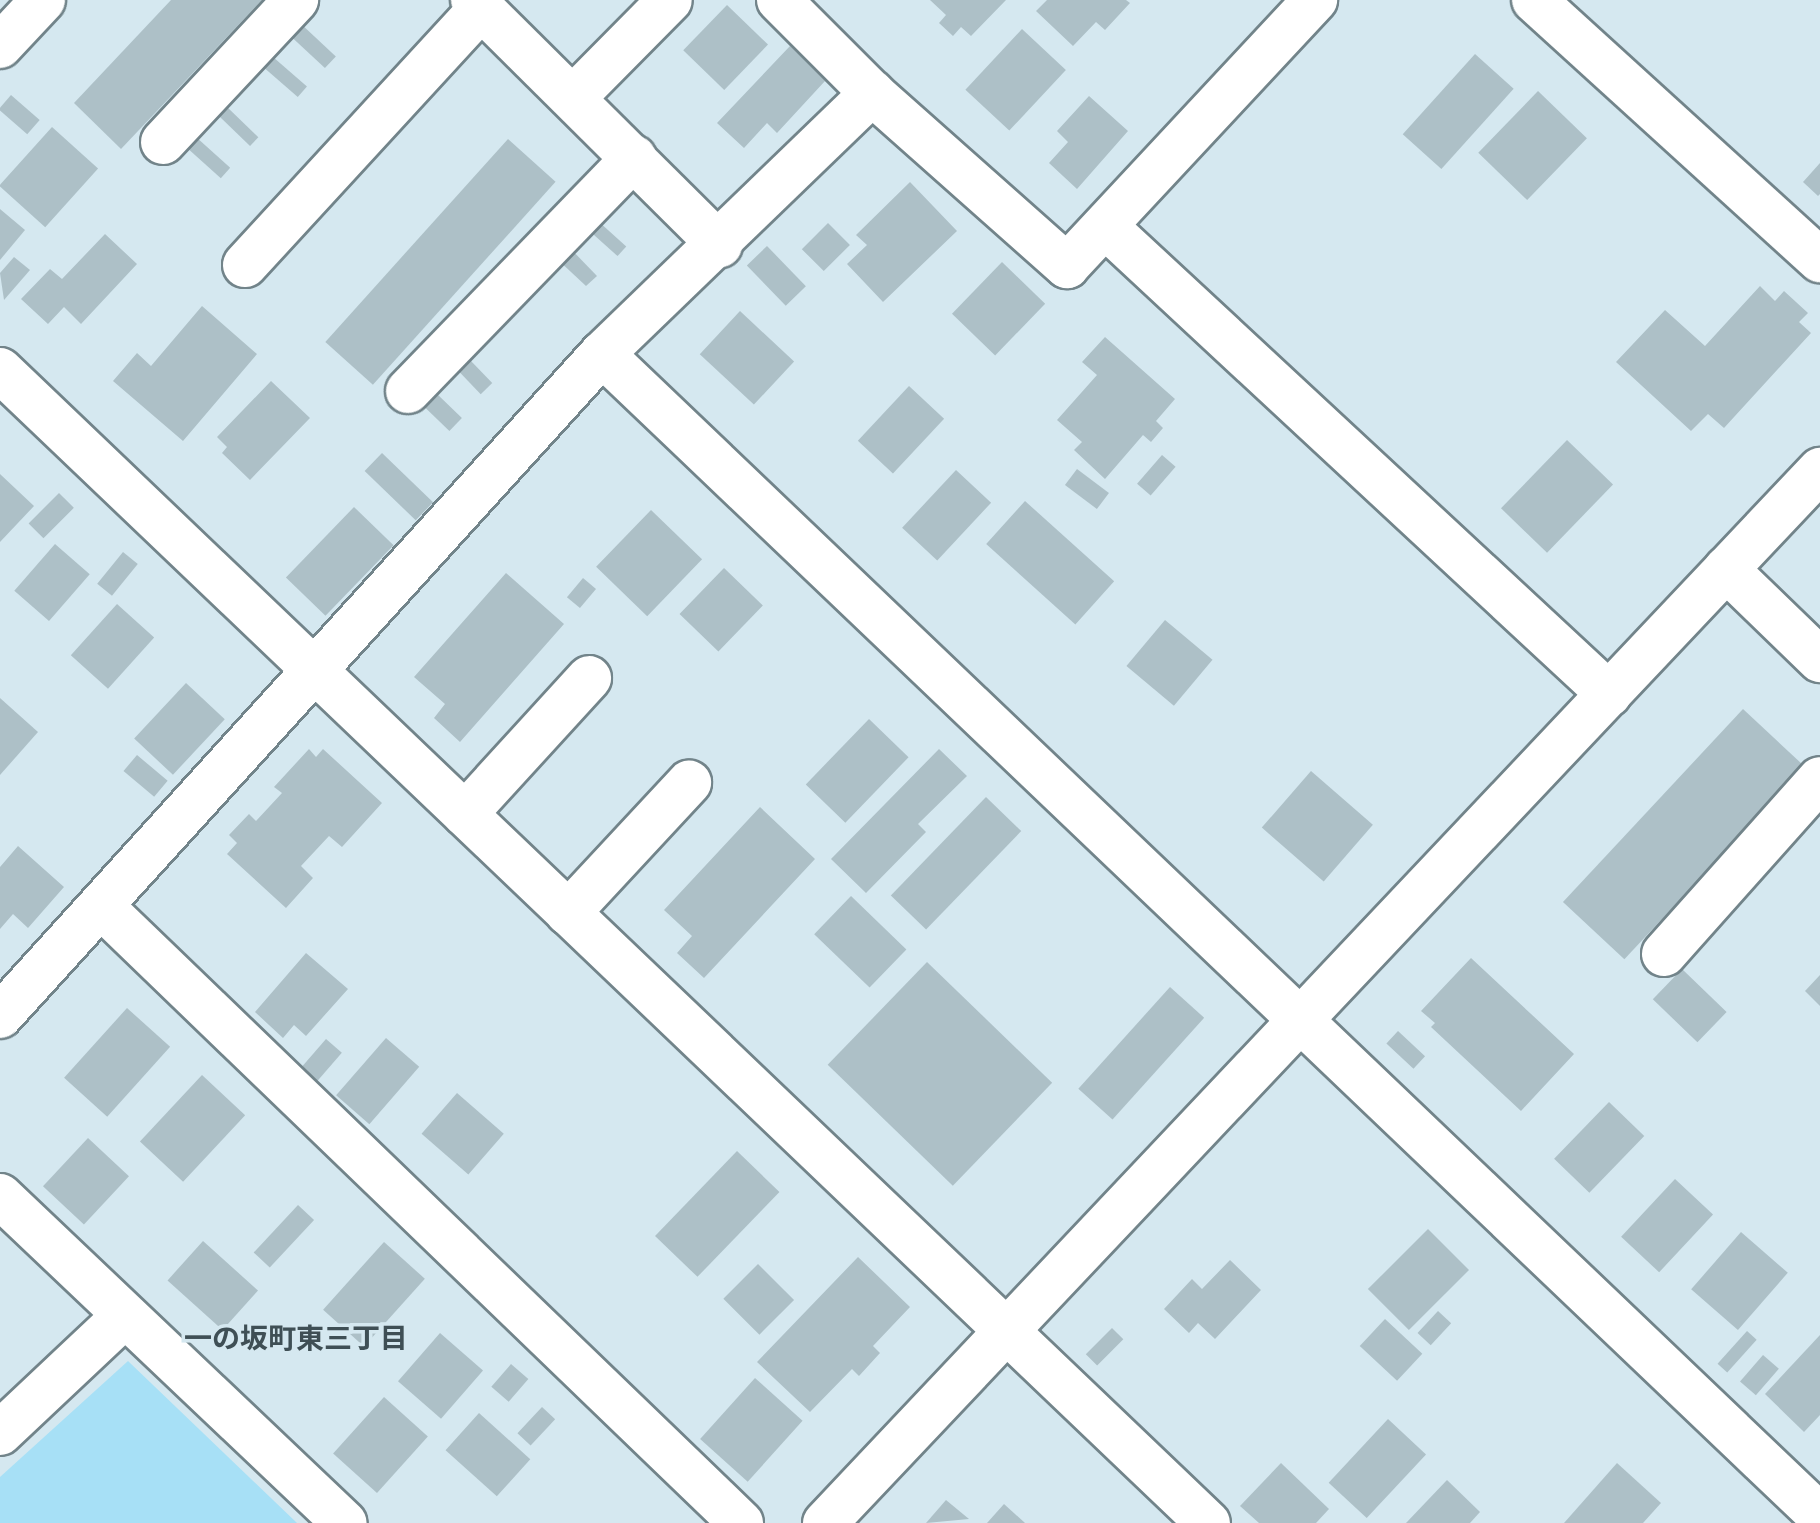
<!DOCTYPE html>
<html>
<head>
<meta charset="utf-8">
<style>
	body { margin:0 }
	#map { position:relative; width:1820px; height:1523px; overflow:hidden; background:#d5e8f0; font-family:"Source Sans 3","Noto Sans JP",sans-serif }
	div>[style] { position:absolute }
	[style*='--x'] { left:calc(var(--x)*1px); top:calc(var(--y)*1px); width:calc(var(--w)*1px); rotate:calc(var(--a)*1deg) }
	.green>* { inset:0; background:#a7e0f6 }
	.building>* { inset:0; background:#adc0c7; transform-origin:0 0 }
	.roads { filter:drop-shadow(2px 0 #72848a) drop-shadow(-2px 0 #72848a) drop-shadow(0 2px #72848a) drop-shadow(0 -2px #72848a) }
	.minor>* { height:44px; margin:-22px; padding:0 22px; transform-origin:22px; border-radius:22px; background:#fff }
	span { translate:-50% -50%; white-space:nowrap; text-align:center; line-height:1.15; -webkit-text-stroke:7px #d5e8f0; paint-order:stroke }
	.neighbourhood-label { font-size:28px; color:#3f4f55; font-weight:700 }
</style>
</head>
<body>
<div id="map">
	<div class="green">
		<i style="clip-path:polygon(128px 1361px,297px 1523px,0 1523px,0 1477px)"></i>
	</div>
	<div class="building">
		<i style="clip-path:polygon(171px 0,262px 0,121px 149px,74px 103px)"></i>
		<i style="clip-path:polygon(930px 0,1006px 0,971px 36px,961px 27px,953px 36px,939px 23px,946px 15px)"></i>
		<i style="clip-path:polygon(1047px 0,1126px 0,1130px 3px,1105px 30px,1096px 22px,1073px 46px,1036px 11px)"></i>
		<i style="left:727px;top:5px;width:57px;height:63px;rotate:44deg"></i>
		<i style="left:300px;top:23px;width:49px;height:16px;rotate:43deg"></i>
		<i style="left:1022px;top:29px;width:60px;height:83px;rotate:43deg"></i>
		<i style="clip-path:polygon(790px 46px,825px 81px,777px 133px,767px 123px,744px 148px,717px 123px)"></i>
		<i style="left:1475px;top:54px;width:52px;height:108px;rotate:42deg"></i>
		<i style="left:273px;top:57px;width:45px;height:14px;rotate:41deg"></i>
		<i style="left:1538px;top:91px;width:68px;height:86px;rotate:44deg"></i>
		<i style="left:11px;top:95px;width:38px;height:19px;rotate:41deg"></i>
		<i style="clip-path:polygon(1089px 96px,1128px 131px,1077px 189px,1049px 163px,1068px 142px,1057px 131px)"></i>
		<i style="left:226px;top:106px;width:45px;height:12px;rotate:44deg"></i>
		<i style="left:52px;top:127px;width:62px;height:79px;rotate:42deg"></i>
		<i style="left:196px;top:137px;width:46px;height:14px;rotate:42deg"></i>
		<i style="left:508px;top:139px;width:64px;height:273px;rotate:42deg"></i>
		<i style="clip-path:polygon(1820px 163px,1820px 194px,1818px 196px,1803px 182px)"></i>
		<i style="clip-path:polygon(910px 182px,957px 231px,883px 302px,847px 264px,867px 245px,856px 235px)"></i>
		<i style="clip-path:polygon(0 209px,25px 230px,0 260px)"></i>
		<i style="left:598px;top:221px;width:38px;height:13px;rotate:42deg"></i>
		<i style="left:828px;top:223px;width:31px;height:37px;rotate:45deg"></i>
		<i style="clip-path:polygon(105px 234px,137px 264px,81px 324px,64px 307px,48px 324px,21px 299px,50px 269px,62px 279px)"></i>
		<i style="clip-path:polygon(568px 246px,597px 276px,586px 286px,556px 258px)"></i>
		<i style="left:767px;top:246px;width:56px;height:28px;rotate:46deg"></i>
		<i style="clip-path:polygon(14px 257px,30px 270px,4px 300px,0 273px)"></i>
		<i style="left:1002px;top:262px;width:60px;height:72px;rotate:44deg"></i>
		<i style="clip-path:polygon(1760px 286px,1775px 301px,1784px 291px,1808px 313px,1799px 322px,1811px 333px,1724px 428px,1708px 414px,1691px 431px,1616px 362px,1665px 310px,1705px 346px)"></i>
		<i style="clip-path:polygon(202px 306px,257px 354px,183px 441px,113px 381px,137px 353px,151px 366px)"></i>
		<i style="left:740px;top:311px;width:74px;height:59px;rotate:43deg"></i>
		<i style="clip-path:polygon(1105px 337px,1175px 399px,1156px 421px,1163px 428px,1151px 442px,1143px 435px,1105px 479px,1074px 450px,1082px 442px,1057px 420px,1097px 375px,1082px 362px)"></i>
		<i style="left:470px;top:360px;width:32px;height:16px;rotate:46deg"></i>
		<i style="clip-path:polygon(271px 381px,310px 418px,250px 480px,222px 453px,227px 447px,217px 437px)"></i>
		<i style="left:909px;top:386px;width:48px;height:75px;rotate:43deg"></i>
		<i style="left:436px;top:393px;width:36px;height:18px;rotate:44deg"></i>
		<i style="left:1567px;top:440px;width:64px;height:95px;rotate:44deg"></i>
		<i style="left:382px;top:453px;width:71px;height:25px;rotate:44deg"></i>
		<i style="left:1162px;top:455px;width:18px;height:38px;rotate:41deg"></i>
		<i style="left:1077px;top:469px;width:40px;height:20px;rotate:37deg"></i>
		<i style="left:956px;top:470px;width:48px;height:79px;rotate:43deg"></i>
		<i style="clip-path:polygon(0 474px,34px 506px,0 542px)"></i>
		<i style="left:59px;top:493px;width:21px;height:43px;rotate:45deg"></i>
		<i style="left:1025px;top:501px;width:120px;height:58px;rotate:42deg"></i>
		<i style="left:354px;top:507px;width:55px;height:98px;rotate:44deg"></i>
		<i style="left:651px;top:510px;width:71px;height:79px;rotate:44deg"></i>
		<i style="left:55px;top:544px;width:46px;height:62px;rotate:41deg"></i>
		<i style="left:123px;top:552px;width:19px;height:41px;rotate:39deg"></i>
		<i style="left:724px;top:568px;width:54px;height:64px;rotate:44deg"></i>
		<i style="clip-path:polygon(506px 573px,564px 624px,460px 742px,434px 718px,445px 704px,414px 677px)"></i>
		<i style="left:583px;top:578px;width:17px;height:25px;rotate:40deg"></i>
		<i style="left:117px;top:604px;width:50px;height:69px;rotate:42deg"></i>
		<i style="left:1165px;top:620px;width:62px;height:60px;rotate:40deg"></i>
		<i style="left:186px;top:683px;width:53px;height:76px;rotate:43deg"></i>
		<i style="clip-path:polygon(0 698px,38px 732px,0 775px)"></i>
		<i style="left:1743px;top:709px;width:84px;height:264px;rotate:43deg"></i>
		<i style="left:869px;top:719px;width:55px;height:91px;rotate:44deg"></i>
		<i style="clip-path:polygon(309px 749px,316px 757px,323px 749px,382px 803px,342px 847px,329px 836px,301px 866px,313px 878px,286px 908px,227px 854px,237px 843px,229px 835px,249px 814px,256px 821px,282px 793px,274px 787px)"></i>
		<i style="clip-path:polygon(939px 749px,967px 776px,918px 824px,926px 832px,866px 893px,831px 859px)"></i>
		<i style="left:137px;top:755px;width:40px;height:21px;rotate:40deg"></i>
		<i style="left:1311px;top:771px;width:82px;height:75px;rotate:41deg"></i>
		<i style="left:986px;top:797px;width:49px;height:137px;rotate:44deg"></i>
		<i style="clip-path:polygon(760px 807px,815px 859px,704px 978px,677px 953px,692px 936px,664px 910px)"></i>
		<i style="clip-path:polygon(18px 846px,64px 887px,28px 928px,13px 914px,0 929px,0 867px)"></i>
		<i style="left:851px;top:896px;width:77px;height:53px;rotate:44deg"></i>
		<i style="clip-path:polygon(306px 953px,348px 989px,306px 1036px,294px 1025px,283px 1038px,255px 1012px)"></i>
		<i style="clip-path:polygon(1471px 958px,1574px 1054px,1521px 1111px,1431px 1027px,1435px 1023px,1421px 1011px)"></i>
		<i style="left:927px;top:962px;width:174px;height:143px;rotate:44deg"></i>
		<i style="left:1682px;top:969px;width:62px;height:42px;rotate:44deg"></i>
		<i style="clip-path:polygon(1820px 975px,1820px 1006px,1805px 991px)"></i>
		<i style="left:1170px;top:987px;width:46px;height:137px;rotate:42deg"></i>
		<i style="left:127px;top:1008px;width:58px;height:94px;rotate:42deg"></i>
		<i style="left:1398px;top:1031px;width:37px;height:17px;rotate:43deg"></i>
		<i style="left:386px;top:1038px;width:44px;height:76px;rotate:41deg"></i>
		<i style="left:326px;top:1039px;width:21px;height:39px;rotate:41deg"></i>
		<i style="left:202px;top:1075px;width:59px;height:91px;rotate:43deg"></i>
		<i style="left:457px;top:1093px;width:62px;height:54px;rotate:41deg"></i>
		<i style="left:1609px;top:1102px;width:49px;height:79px;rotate:44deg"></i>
		<i style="left:88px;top:1138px;width:56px;height:66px;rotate:43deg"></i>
		<i style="left:737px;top:1151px;width:59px;height:118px;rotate:44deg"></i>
		<i style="left:1675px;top:1179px;width:52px;height:79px;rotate:43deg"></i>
		<i style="left:298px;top:1205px;width:22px;height:65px;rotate:43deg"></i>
		<i style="left:1428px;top:1229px;width:58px;height:85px;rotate:45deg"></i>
		<i style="left:1741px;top:1232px;width:62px;height:76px;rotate:41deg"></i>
		<i style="left:203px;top:1241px;width:74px;height:53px;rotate:42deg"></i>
		<i style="left:384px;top:1242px;width:55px;height:91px;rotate:42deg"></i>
		<i style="clip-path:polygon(858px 1257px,910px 1307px,873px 1346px,880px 1353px,859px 1376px,852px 1369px,810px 1412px,757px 1362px)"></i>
		<i style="clip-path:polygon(1230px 1260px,1261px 1290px,1215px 1339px,1198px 1323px,1189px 1333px,1164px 1309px,1192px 1279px,1202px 1289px)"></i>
		<i style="left:758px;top:1264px;width:51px;height:49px;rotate:45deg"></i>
		<i style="left:1438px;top:1311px;width:18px;height:30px;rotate:43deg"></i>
		<i style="left:1385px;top:1319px;width:51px;height:37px;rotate:43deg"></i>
		<i style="left:1112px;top:1328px;width:16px;height:37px;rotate:45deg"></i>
		<i style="left:1747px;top:1331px;width:13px;height:44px;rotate:42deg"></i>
		<i style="left:440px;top:1333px;width:57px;height:64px;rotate:41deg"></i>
		<i style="clip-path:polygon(1820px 1335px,1820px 1415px,1804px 1432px,1765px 1394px)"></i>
		<i style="left:1763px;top:1355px;width:21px;height:35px;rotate:41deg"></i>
		<i style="left:511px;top:1364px;width:23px;height:30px;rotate:41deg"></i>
		<i style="left:755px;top:1378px;width:64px;height:82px;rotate:42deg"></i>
		<i style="left:384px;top:1397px;width:59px;height:76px;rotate:42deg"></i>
		<i style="left:542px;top:1407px;width:18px;height:36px;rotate:43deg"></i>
		<i style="left:479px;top:1413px;width:69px;height:50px;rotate:42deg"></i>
		<i style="left:1388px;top:1419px;width:52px;height:87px;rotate:43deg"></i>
		<i style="clip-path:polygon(1281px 1463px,1329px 1509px,1316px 1523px,1259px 1523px,1240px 1506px)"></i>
		<i style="clip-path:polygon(1617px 1463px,1661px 1503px,1643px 1523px,1564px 1523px)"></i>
		<i style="clip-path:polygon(1447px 1480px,1480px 1512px,1470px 1523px,1406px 1523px)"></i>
		<i style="clip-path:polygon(946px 1500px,969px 1519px,926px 1523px)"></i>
		<i style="clip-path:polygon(1004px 1504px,1025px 1523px,987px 1523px)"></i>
	</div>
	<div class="roads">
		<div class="minor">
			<i style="--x:473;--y:0;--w:348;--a:44.8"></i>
			<i style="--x:779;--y:0;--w:132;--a:45"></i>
			<i style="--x:872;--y:93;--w:261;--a:41.6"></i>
			<i style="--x:1067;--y:266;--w:364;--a:-47"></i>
			<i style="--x:1534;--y:0;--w:387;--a:42.3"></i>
			<i style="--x:0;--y:46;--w:63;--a:-46.9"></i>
			<i style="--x:574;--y:97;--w:136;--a:-45.3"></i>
			<i style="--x:163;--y:142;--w:195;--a:-46.9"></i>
			<i style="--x:1105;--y:226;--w:688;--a:42.88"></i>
			<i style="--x:245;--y:265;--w:349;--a:-47.4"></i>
			<i style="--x:602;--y:354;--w:1683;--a:43.65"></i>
			<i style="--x:0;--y:370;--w:1670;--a:43.67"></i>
			<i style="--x:408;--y:391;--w:325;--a:-45.9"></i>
			<i style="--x:1726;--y:569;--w:131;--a:44.1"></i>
			<i style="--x:465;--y:814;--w:184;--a:-47.6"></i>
			<i style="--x:101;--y:906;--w:889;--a:43.95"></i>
			<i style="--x:568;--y:913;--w:178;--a:-47.1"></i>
			<i style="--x:1664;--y:954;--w:234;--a:-48.3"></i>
			<i style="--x:0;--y:1016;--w:895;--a:-47.72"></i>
			<i style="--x:602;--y:354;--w:376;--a:-44"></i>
			<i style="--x:0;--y:1196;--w:475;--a:43.5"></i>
			<i style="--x:0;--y:1433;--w:170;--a:-43.3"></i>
			<i style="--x:825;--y:1523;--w:1449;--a:-46.62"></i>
		</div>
	</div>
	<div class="neighbourhood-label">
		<span style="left:296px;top:1339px">一の坂町東三丁目</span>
	</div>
</div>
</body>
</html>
